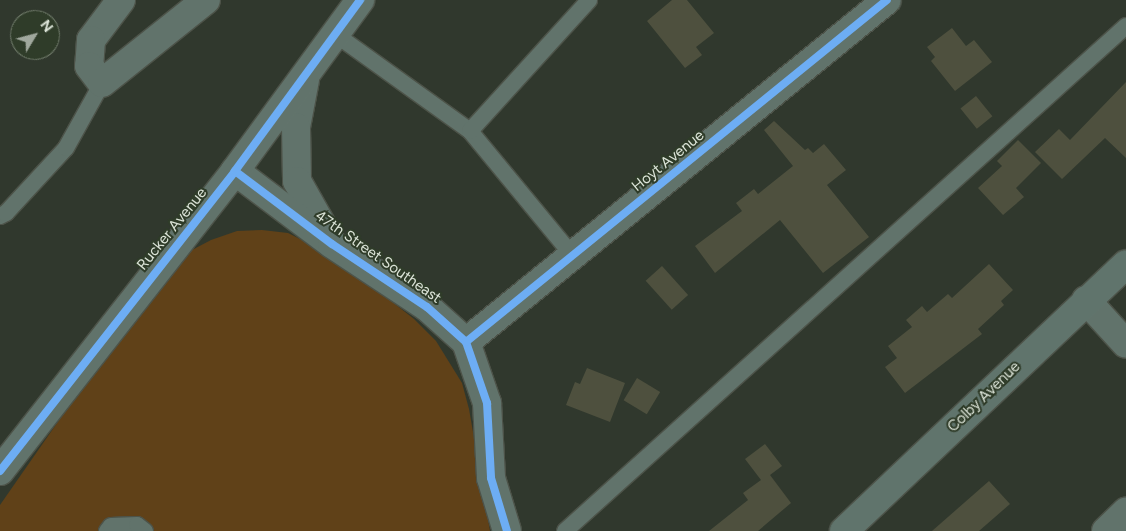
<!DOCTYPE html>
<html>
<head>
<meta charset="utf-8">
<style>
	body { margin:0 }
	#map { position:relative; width:1126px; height:531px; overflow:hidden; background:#30382d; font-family:Figtree,sans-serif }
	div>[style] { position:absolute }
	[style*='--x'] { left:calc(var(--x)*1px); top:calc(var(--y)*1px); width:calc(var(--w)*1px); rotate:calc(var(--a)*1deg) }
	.green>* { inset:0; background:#604118 }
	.building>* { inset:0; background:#4e503e; transform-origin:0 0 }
	.roads { filter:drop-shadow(1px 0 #4d5349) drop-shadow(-1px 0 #4d5349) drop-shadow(0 1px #4d5349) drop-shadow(0 -1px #4d5349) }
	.service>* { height:16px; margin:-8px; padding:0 8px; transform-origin:8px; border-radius:8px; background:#61736b }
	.minor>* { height:28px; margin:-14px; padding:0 14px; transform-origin:14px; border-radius:14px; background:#61736b }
	.tertiary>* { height:28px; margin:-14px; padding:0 14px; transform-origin:14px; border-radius:14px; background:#61736b }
	.secondary>* { height:28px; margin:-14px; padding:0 14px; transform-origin:14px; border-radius:14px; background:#60746c }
	.cycleway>* { height:8px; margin:-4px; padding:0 4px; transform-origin:4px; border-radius:4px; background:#6dadf4 }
	span { translate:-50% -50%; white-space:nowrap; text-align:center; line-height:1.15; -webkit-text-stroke:4px #2f3c29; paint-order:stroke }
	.street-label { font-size:15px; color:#dde5d9 }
	.north { position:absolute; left:10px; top:10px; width:50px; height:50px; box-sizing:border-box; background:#2f3c29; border:1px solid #75806f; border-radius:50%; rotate:53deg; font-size:14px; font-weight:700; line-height:20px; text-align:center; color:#dde5d9 }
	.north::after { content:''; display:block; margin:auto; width:18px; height:22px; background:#a0a89d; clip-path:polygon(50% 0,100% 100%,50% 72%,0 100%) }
</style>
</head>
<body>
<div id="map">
	<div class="green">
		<i style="clip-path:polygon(262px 230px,288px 233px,334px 256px,414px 319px,436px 341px,462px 383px,469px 409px,490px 531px,0 531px,0 505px,96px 367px,175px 266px,192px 250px,211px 240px,237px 231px)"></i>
	</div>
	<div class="building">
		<i style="clip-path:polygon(672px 0,687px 0,714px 33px,696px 47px,702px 55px,685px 68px,647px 21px)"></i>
		<i style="clip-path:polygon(952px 28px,966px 46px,974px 40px,992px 62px,955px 91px,931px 61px,935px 57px,927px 47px)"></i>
		<i style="clip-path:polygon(1126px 82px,1126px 158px,1105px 138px,1062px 179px,1035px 152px,1059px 129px,1070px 140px)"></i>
		<i style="left:976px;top:96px;width:26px;height:20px;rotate:51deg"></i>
		<i style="clip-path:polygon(774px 121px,805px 150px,808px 148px,813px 153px,824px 144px,846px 170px,827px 185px,869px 237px,823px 273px,780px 220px,715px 273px,695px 246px,742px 211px,736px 203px,754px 189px,758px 194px,793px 166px,764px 130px)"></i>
		<i style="clip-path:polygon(1018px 140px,1041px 163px,1016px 188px,1024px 197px,1003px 215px,978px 188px,1002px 166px,997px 161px)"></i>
		<i style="clip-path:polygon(989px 264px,1013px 290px,1001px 301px,1004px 305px,978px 329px,982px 334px,905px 393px,885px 367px,897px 358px,888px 346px,912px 327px,906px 320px,922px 306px,927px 312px,948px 294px,952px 298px)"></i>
		<i style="left:662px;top:266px;width:39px;height:22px;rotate:48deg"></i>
		<i style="clip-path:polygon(587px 368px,625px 383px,610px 422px,566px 405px,575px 382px,580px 384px)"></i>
		<i style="left:637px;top:378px;width:27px;height:26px;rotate:31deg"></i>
		<i style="clip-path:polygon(765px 444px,782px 466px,770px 475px,791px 503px,758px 531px,709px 531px,748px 500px,743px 493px,761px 480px,745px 459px)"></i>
		<i style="clip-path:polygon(989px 481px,1010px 504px,979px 531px,932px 531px)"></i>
	</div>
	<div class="roads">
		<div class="service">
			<i style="--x:335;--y:34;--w:166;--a:35.7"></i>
			<i style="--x:470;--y:131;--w:162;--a:50.5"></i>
			<i style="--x:470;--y:131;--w:177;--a:-47.7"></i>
			<i style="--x:0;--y:216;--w:7;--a:-27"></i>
			<i style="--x:6;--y:213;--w:88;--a:-47.3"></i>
			<i style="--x:66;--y:148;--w:74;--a:-61"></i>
			<i style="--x:107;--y:531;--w:6;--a:-51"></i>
			<i style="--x:111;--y:526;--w:26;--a:-2"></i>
			<i style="--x:137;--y:525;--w:10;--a:37"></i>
			<i style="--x:565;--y:531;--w:755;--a:-41.99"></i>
		</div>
		<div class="minor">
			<i style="--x:121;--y:0;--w:50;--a:126.9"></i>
			<i style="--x:91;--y:40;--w:26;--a:94"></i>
			<i style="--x:89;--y:66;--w:21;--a:53"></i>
			<i style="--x:102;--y:83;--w:133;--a:-38.6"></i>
			<i style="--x:305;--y:80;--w:48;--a:100.8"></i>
			<i style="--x:296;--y:127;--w:54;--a:88.9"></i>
			<i style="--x:297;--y:181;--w:61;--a:60.5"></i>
			<i style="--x:235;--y:171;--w:121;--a:37"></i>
			<i style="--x:332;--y:244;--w:114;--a:33.6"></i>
			<i style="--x:427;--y:307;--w:52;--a:41.9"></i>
			<i style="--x:466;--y:342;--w:65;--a:71"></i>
			<i style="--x:487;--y:403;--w:75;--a:86.9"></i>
			<i style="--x:491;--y:478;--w:55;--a:73.2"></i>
			<i style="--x:1086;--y:300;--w:59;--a:47.7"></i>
			<i style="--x:0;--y:471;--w:381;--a:-51.9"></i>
			<i style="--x:235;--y:171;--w:212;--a:-53.8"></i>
			<i style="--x:1106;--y:531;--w:28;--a:-44"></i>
		</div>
		<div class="tertiary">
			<i style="--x:466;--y:342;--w:542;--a:-39.09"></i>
		</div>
		<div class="secondary">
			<i style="--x:844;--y:531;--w:388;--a:-43.4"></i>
		</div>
	</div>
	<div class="cycleway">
		<i style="--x:235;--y:171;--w:121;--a:37"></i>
		<i style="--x:332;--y:244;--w:114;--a:33.6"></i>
		<i style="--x:427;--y:307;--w:52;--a:41.9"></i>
		<i style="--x:466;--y:342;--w:65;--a:71"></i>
		<i style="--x:487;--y:403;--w:75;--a:86.9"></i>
		<i style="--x:491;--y:478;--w:55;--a:73.2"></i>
		<i style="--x:466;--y:342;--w:542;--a:-39.09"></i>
		<i style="--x:0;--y:471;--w:381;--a:-51.9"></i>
		<i style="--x:235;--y:171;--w:212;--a:-53.8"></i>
	</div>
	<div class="street-label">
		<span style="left:668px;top:161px;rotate:-39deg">Hoyt Avenue</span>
		<span style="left:172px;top:229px;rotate:-51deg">Rucker Avenue</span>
		<span style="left:378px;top:257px;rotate:35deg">47th Street Southeast</span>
		<span style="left:984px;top:397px;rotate:-44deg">Colby Avenue</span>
	</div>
	<div class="north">N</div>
</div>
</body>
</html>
